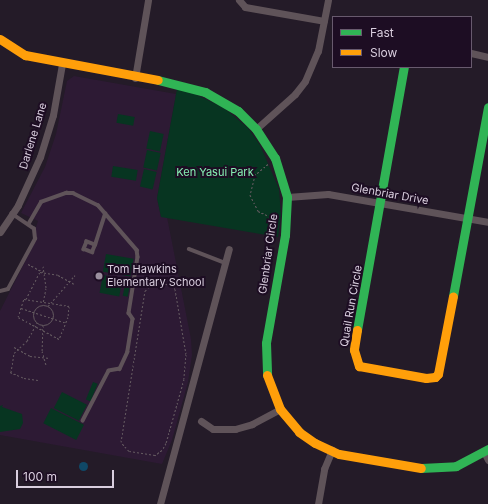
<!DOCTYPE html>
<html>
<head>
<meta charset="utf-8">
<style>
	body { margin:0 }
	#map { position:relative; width:488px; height:504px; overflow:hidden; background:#241b28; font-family:Inter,sans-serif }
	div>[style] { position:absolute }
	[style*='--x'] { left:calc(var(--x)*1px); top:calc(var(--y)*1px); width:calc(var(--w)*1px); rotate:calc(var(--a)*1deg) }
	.built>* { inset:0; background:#2d1a34 }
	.green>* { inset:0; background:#073521; transform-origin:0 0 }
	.water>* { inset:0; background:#104867 }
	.round { border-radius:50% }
	.path>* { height:1px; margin-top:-0.5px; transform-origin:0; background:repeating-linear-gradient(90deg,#645a60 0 2px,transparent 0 4px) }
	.path>.ring { margin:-0.5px; padding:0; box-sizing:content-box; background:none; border:1px solid #645a60; border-radius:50% }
	.lane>* { height:3.5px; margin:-1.75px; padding:0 1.75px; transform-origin:1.75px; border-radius:1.75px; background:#5f5359 }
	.street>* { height:7px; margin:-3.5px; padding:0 3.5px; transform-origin:3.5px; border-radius:3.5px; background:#5f5359 }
	.fast>* { height:9px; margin:-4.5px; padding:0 4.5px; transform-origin:4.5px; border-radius:4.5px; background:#30b455 }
	.slow>* { height:9px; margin:-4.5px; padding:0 4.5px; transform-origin:4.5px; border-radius:4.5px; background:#ff9f0a }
	.dots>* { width:11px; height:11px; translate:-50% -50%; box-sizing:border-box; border:2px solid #1d0d23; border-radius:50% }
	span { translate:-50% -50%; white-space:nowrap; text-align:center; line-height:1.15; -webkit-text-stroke:4px #1d0d23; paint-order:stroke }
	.street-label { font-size:11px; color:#d9cede }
	.park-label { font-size:11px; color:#86f0b3 }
	.poi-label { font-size:11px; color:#d9cede }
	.left { translate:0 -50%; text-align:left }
	.legend { position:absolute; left:332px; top:16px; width:140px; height:52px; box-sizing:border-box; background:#1d0d23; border:1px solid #685a6e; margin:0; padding:5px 7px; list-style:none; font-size:12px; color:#d9cede }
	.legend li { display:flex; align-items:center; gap:8px; height:20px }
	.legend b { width:20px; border:1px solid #685a6e }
	.scale { position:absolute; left:16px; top:470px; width:98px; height:18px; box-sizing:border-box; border:2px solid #d9cede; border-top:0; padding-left:5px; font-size:12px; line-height:14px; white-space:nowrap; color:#d9cede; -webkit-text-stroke:3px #1d0d23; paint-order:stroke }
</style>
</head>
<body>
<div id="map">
	<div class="built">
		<i style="clip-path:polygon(74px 76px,176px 94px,157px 198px,161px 217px,167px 217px,191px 339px,192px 355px,188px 382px,172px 440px,162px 464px,0 435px,0 311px,36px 240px,36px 227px,38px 221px,21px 213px,45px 167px,56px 134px,67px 81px)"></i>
	</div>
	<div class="green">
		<i style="clip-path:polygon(177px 89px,193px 93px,224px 108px,248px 128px,260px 145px,279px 189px,281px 215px,278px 237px,161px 217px,157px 198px)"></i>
		<i style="left:118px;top:114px;width:17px;height:9px;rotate:10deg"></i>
		<i style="left:150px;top:131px;width:14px;height:18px;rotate:12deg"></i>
		<i style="left:147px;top:150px;width:14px;height:18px;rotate:12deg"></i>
		<i style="left:113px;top:166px;width:25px;height:11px;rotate:9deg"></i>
		<i style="left:144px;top:169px;width:13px;height:18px;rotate:13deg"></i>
		<i style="left:106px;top:254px;width:28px;height:18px;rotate:10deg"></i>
		<i style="left:103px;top:275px;width:20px;height:18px;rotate:11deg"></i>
		<i style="left:126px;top:279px;width:5px;height:17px;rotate:11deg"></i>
		<i style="left:93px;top:382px;width:5px;height:19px;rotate:22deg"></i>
		<i style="left:62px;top:392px;width:28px;height:18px;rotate:27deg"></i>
		<i style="clip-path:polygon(3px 405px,2px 407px,22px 414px,23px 423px,20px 429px,0 432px,0 406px)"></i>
		<i style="left:51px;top:408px;width:37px;height:17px;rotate:27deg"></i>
	</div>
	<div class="water">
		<i class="round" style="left:78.5px;top:461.5px;width:9px;height:9px"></i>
	</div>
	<div class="path">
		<i style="--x:268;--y:164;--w:17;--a:140"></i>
		<i style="--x:255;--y:175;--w:21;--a:104"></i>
		<i style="--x:250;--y:195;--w:18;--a:63"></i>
		<i style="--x:258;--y:211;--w:21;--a:25"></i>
		<i style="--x:28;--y:264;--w:17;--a:28"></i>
		<i style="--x:43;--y:266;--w:22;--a:82"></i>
		<i style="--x:46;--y:288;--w:16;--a:101"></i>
		<i style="--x:157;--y:282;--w:14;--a:12"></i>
		<i style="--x:171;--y:285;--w:6;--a:45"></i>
		<i style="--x:175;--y:289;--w:66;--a:80.4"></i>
		<i style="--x:186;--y:354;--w:25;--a:95"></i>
		<i style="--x:184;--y:379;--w:66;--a:105.7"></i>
		<i style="--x:166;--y:443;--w:8;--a:120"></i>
		<i style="--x:162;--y:450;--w:9;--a:144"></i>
		<i style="--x:155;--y:455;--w:26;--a:-171"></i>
		<i style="--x:129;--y:451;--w:12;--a:-132"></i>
		<i style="--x:121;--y:442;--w:153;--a:-81"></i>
		<i style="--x:145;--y:291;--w:9;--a:-49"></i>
		<i style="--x:151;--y:284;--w:6;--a:-18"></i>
		<i style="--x:24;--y:299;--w:46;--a:8.8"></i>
		<i style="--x:69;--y:306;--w:11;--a:95"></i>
		<i style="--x:68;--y:317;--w:24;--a:112"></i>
		<i style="--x:59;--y:339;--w:47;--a:-151.8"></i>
		<i style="--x:18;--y:317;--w:19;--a:-72"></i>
		<i style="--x:26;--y:299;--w:30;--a:-63"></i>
		<i style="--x:40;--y:272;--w:18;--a:9"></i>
		<i style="--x:58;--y:275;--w:18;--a:29"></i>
		<i class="ring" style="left:33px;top:305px;width:19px;height:19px"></i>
		<i style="--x:48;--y:306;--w:41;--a:-48.9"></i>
		<i style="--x:21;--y:308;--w:47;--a:18.4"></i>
		<i style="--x:43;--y:325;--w:26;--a:92"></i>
		<i style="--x:42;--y:351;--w:15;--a:74"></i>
		<i style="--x:14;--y:347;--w:18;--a:29"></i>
		<i style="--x:30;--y:356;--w:20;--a:6"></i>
		<i style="--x:14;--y:353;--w:18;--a:-43"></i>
		<i style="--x:27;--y:341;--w:21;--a:-61"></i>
		<i style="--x:10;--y:372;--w:15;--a:23"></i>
		<i style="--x:24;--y:378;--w:14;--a:8"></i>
		<i style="--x:11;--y:372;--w:18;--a:-81"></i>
	</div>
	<div class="lane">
		<i style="--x:29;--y:223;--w:24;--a:-60"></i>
		<i style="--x:41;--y:202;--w:27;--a:-20"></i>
		<i style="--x:66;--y:193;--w:7;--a:0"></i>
		<i style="--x:73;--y:193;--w:28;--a:26"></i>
		<i style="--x:98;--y:205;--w:60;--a:49.1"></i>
		<i style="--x:137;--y:250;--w:7;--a:82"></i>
		<i style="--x:138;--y:257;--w:57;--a:99.1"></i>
		<i style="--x:129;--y:313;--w:7;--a:56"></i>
		<i style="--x:133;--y:319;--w:33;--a:99"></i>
		<i style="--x:128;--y:352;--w:19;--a:115"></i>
		<i style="--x:120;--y:369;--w:11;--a:170"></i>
		<i style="--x:109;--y:371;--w:56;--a:117.5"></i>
		<i style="--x:95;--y:245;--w:9;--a:-159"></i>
		<i style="--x:87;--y:242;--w:8;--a:113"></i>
		<i style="--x:84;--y:249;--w:9;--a:21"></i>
		<i style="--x:92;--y:252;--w:8;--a:-67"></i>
		<i style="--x:95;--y:245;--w:33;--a:-72"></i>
		<i style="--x:189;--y:249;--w:39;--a:21"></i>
		<i style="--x:0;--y:291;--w:8;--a:-14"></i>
		<i style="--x:8;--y:289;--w:57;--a:-61.6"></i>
		<i style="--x:35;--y:239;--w:10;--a:-96"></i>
		<i style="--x:34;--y:229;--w:27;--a:-146"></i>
	</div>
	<div class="street">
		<i style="--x:239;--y:0;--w:9;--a:49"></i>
		<i style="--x:245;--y:7;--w:80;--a:10"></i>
		<i style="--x:471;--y:53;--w:17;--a:13"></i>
		<i style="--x:135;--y:78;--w:79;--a:-80.5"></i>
		<i style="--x:256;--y:129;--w:52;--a:-41.9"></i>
		<i style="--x:295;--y:94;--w:16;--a:-52"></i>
		<i style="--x:305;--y:81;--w:33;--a:-67"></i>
		<i style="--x:318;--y:51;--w:52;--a:-78.9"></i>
		<i style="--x:287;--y:197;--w:41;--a:-4.2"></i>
		<i style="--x:328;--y:194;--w:162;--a:9.9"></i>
		<i style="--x:0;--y:232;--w:32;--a:-56"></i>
		<i style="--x:18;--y:205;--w:53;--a:-65.4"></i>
		<i style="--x:40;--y:157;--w:44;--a:-72.8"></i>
		<i style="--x:53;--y:115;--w:52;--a:-80"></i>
		<i style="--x:201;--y:421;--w:14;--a:34"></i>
		<i style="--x:213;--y:429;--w:22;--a:0"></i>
		<i style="--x:235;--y:429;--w:18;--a:-16"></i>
		<i style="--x:252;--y:424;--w:32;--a:-28"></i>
		<i style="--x:484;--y:452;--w:9;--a:63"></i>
		<i style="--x:160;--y:504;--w:264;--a:-74.9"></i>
		<i style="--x:318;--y:504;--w:36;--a:-80"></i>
		<i style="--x:324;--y:469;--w:21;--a:-67"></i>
	</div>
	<div class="fast">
		<i style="--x:158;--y:80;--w:49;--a:14.3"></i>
		<i style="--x:205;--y:92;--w:38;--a:30"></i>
		<i style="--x:238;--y:111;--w:25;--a:45"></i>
		<i style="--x:256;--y:129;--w:35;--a:57"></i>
		<i style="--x:275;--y:158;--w:41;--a:72.9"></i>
		<i style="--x:287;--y:197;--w:38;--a:93"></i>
		<i style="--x:285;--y:235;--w:110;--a:100"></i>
		<i style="--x:266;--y:343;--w:32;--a:88"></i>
		<i style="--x:453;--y:296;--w:192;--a:-79.5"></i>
		<i style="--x:357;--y:330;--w:267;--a:-79.9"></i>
		<i style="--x:421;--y:468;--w:35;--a:-3"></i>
		<i style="--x:456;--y:466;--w:36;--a:-28"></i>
	</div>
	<div class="slow">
		<i style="--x:0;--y:39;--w:30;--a:33"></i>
		<i style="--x:25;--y:55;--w:135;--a:10.6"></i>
		<i style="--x:357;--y:330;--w:20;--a:99"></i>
		<i style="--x:354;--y:350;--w:17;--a:73"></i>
		<i style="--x:359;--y:366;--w:68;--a:10.2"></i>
		<i style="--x:426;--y:378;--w:9;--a:-6"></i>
		<i style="--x:435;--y:377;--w:4;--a:-45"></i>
		<i style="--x:438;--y:374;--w:79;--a:-79.1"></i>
		<i style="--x:267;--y:375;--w:36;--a:69"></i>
		<i style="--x:280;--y:409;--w:30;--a:50"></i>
		<i style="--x:299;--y:432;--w:19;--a:35"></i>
		<i style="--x:315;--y:443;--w:26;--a:25"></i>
		<i style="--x:339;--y:454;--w:83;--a:9.7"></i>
	</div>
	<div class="dots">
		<i style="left:99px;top:276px;background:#9a8f9e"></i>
	</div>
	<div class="street-label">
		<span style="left:33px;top:136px;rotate:-73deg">Darlene Lane</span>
		<span style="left:390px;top:194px;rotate:10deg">Glenbriar Drive</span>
		<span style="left:268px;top:254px;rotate:-82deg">Glenbriar Circle</span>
		<span style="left:351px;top:306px;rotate:-80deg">Quail Run Circle</span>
	</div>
	<div class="park-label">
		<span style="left:215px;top:172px">Ken Yasui Park</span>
	</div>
	<div class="poi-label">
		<span class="left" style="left:107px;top:276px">Tom Hawkins<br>Elementary School</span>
	</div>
	<ul class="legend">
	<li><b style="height:5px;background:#30b455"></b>Fast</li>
	<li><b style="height:5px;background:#ff9f0a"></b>Slow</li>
	</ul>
	<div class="scale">100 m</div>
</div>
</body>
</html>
